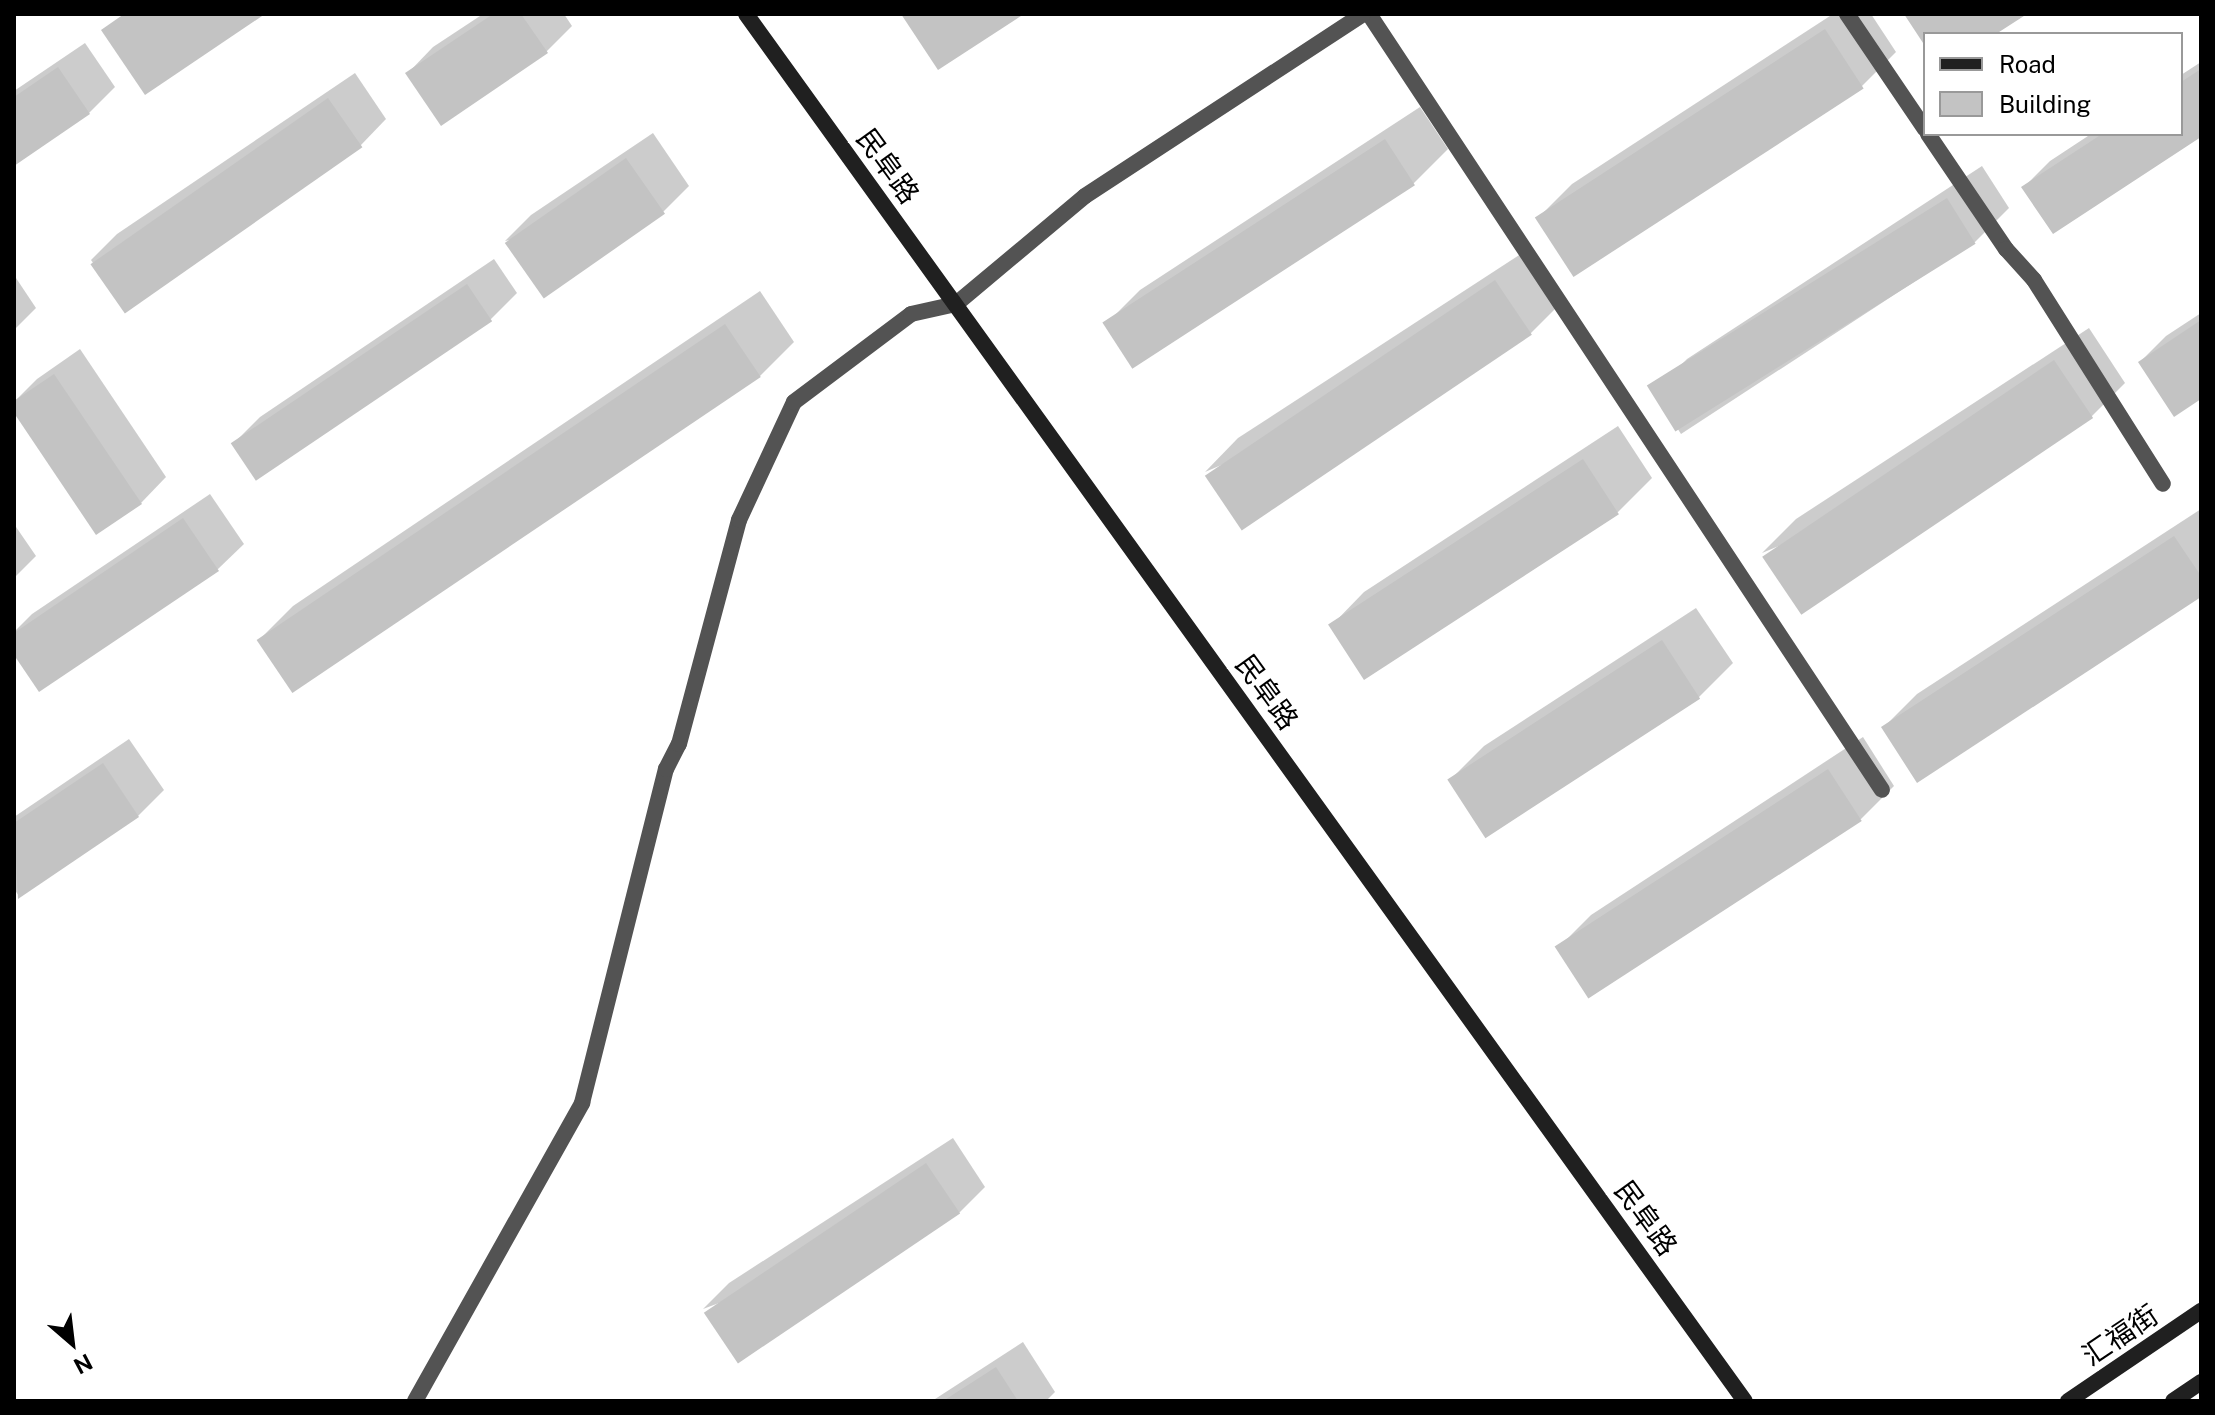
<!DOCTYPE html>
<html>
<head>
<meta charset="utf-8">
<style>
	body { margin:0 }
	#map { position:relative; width:2215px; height:1415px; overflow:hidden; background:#fff; font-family:"Public Sans","Noto Sans SC",sans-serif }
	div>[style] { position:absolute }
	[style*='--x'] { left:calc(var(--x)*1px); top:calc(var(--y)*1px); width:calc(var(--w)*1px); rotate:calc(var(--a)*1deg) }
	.shadow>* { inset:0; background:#0003 }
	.building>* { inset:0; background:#c3c3c3; transform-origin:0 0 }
	.street>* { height:16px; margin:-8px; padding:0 8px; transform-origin:8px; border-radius:8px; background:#535353 }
	.secondary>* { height:16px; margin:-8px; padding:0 8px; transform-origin:8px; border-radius:8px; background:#202020 }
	span { translate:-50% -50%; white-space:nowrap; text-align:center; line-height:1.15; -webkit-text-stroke:8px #fff; paint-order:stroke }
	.street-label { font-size:28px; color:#000 }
	.frame { position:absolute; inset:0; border:16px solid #000; pointer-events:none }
	.legend { position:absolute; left:1923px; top:32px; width:260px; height:104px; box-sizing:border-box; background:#fff; border:2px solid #999; margin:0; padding:10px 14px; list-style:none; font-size:24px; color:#000 }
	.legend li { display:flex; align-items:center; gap:16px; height:40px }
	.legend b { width:40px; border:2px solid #999 }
	.north { position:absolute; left:32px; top:1303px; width:80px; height:80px; -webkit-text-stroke:6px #fff; paint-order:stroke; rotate:152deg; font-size:22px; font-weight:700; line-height:32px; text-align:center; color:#000 }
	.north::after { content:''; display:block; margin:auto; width:28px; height:36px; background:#000; clip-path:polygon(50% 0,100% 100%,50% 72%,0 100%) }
</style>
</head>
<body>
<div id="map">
	<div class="shadow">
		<i style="clip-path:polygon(483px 14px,564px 14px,572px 26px,546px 52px,408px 73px,433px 47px)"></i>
		<i style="clip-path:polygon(1833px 14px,1871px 14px,1896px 52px,1862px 86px,1538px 218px,1572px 184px)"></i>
		<i style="clip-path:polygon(85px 43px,115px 87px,89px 113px,14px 163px,14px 91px)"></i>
		<i style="clip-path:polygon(2201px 62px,2201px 135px,2024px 187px,2050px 161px,2091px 134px,2181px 134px,2181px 75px)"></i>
		<i style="clip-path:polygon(355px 73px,386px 119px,361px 145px,122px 306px,91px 260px,117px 234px)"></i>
		<i style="clip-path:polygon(1420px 107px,1448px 149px,1414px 183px,1133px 366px,1106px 324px,1140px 290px)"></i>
		<i style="clip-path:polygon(653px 133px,689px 186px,663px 212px,505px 241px,531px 215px)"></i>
		<i style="clip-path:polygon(1982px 166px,2009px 208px,1975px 242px,1681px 434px,1654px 392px,1687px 359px)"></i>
		<i style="clip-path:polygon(1530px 248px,1564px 300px,1530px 334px,1205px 472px,1238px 438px)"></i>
		<i style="clip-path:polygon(494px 259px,517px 293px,491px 319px,257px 477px,234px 443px,260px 417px)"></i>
		<i style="clip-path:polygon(14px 275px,36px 308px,14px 330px)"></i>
		<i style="clip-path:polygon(760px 291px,794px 342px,760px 376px,259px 640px,293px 606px)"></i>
		<i style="clip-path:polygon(2201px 313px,2201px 397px,2140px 362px,2166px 336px)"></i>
		<i style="clip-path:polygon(2089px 328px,2125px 383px,2091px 417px,1762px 553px,1796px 519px)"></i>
		<i style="clip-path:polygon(80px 349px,166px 477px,141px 503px,14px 410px,14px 402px,37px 379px)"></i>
		<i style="clip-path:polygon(1618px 426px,1652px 478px,1618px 512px,1331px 626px,1364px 592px)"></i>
		<i style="clip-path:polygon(210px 494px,244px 544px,218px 569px,14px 652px,14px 632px,32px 614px)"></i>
		<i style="clip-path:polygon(2201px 509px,2201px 595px,1883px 728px,1917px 694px)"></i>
		<i style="clip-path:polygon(14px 524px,36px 556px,14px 578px)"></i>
		<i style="clip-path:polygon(1696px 608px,1733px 663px,1699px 697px,1487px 836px,1450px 780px,1484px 746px)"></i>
		<i style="clip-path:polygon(1863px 737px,1894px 786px,1861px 819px,1557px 949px,1591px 915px)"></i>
		<i style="clip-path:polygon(129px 739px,164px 790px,138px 816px,19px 896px,14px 889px,14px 817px)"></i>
		<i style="clip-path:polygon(953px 1138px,985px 1187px,959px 1213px,703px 1309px,729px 1283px)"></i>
		<i style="clip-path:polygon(1023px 1342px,1055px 1392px,1046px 1401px,932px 1401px)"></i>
	</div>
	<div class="building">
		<i style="clip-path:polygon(124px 14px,265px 14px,145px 95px,101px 30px)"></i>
		<i style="clip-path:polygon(493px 14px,521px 14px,548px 53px,441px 126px,405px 73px)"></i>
		<i style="clip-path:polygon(901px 14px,1024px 14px,938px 70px)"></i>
		<i style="clip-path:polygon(1904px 14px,2027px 14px,1996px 34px,1925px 34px,1925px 46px)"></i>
		<i style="left:1825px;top:29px;width:71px;height:346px;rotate:57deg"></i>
		<i style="clip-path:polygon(58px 67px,90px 114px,14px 166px,14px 97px)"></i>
		<i style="clip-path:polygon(2201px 69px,2201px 137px,2053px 234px,2021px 187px,2102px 134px,2181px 134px,2181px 82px)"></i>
		<i style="left:328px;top:98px;width:60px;height:290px;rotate:55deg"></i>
		<i style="left:1385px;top:139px;width:55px;height:337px;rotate:57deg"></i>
		<i style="left:626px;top:158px;width:68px;height:148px;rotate:55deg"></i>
		<i style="left:1947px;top:198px;width:54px;height:354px;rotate:58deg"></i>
		<i style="left:1495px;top:280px;width:66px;height:350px;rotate:56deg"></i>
		<i style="left:467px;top:284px;width:45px;height:285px;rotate:56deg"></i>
		<i style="clip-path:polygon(2201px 320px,2201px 399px,2174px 417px,2138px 362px)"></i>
		<i style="left:725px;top:324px;width:64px;height:565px;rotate:56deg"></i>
		<i style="left:2054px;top:360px;width:70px;height:352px;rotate:56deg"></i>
		<i style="clip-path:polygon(54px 374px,142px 504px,96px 535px,14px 413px,14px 401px)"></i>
		<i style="left:1583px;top:459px;width:66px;height:304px;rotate:57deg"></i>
		<i style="clip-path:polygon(183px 518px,219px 571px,39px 692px,14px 655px,14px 633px)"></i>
		<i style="clip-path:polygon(2174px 536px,2201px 576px,2201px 597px,1917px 783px,1881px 727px)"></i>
		<i style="left:1662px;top:640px;width:70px;height:256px;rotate:57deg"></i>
		<i style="clip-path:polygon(103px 763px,139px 817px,18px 899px,14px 823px)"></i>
		<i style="left:1828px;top:769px;width:62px;height:326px;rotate:57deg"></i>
		<i style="left:926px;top:1163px;width:61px;height:268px;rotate:56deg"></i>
		<i style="clip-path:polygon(996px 1367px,1018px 1401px,943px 1401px)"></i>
	</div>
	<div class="street">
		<i style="--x:1369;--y:14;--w:930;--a:56.53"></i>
		<i style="--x:1847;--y:14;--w:139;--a:55.9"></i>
		<i style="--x:1928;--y:134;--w:139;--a:55.9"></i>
		<i style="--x:2006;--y:249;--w:42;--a:47.9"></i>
		<i style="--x:2034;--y:280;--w:241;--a:57.7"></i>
		<i style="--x:415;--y:1401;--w:342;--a:-60.7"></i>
		<i style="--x:582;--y:1103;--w:344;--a:-75.9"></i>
		<i style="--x:666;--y:769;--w:28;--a:-63"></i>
		<i style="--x:679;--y:744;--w:232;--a:-75"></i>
		<i style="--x:739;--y:520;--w:130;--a:-65"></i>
		<i style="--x:794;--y:402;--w:146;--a:-36.9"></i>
		<i style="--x:911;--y:314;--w:46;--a:-12.5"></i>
		<i style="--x:956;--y:304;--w:168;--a:-39.9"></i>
		<i style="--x:1085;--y:196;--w:332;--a:-33.2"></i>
	</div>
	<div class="secondary">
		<i style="--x:746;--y:14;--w:1709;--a:54.24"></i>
		<i style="--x:2068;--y:1401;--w:161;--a:-34.1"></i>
		<i style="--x:2173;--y:1401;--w:34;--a:-34"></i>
	</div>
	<div class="street-label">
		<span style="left:888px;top:166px;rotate:54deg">民阜路</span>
		<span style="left:1267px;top:692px;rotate:54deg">民阜路</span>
		<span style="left:1646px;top:1218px;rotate:54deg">民阜路</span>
		<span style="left:2120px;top:1335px;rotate:-34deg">汇福街</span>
	</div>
	<div class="frame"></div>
	<ul class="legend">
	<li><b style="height:10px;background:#202020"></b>Road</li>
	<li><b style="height:22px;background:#c3c3c3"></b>Building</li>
	</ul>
	<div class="north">N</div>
</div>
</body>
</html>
